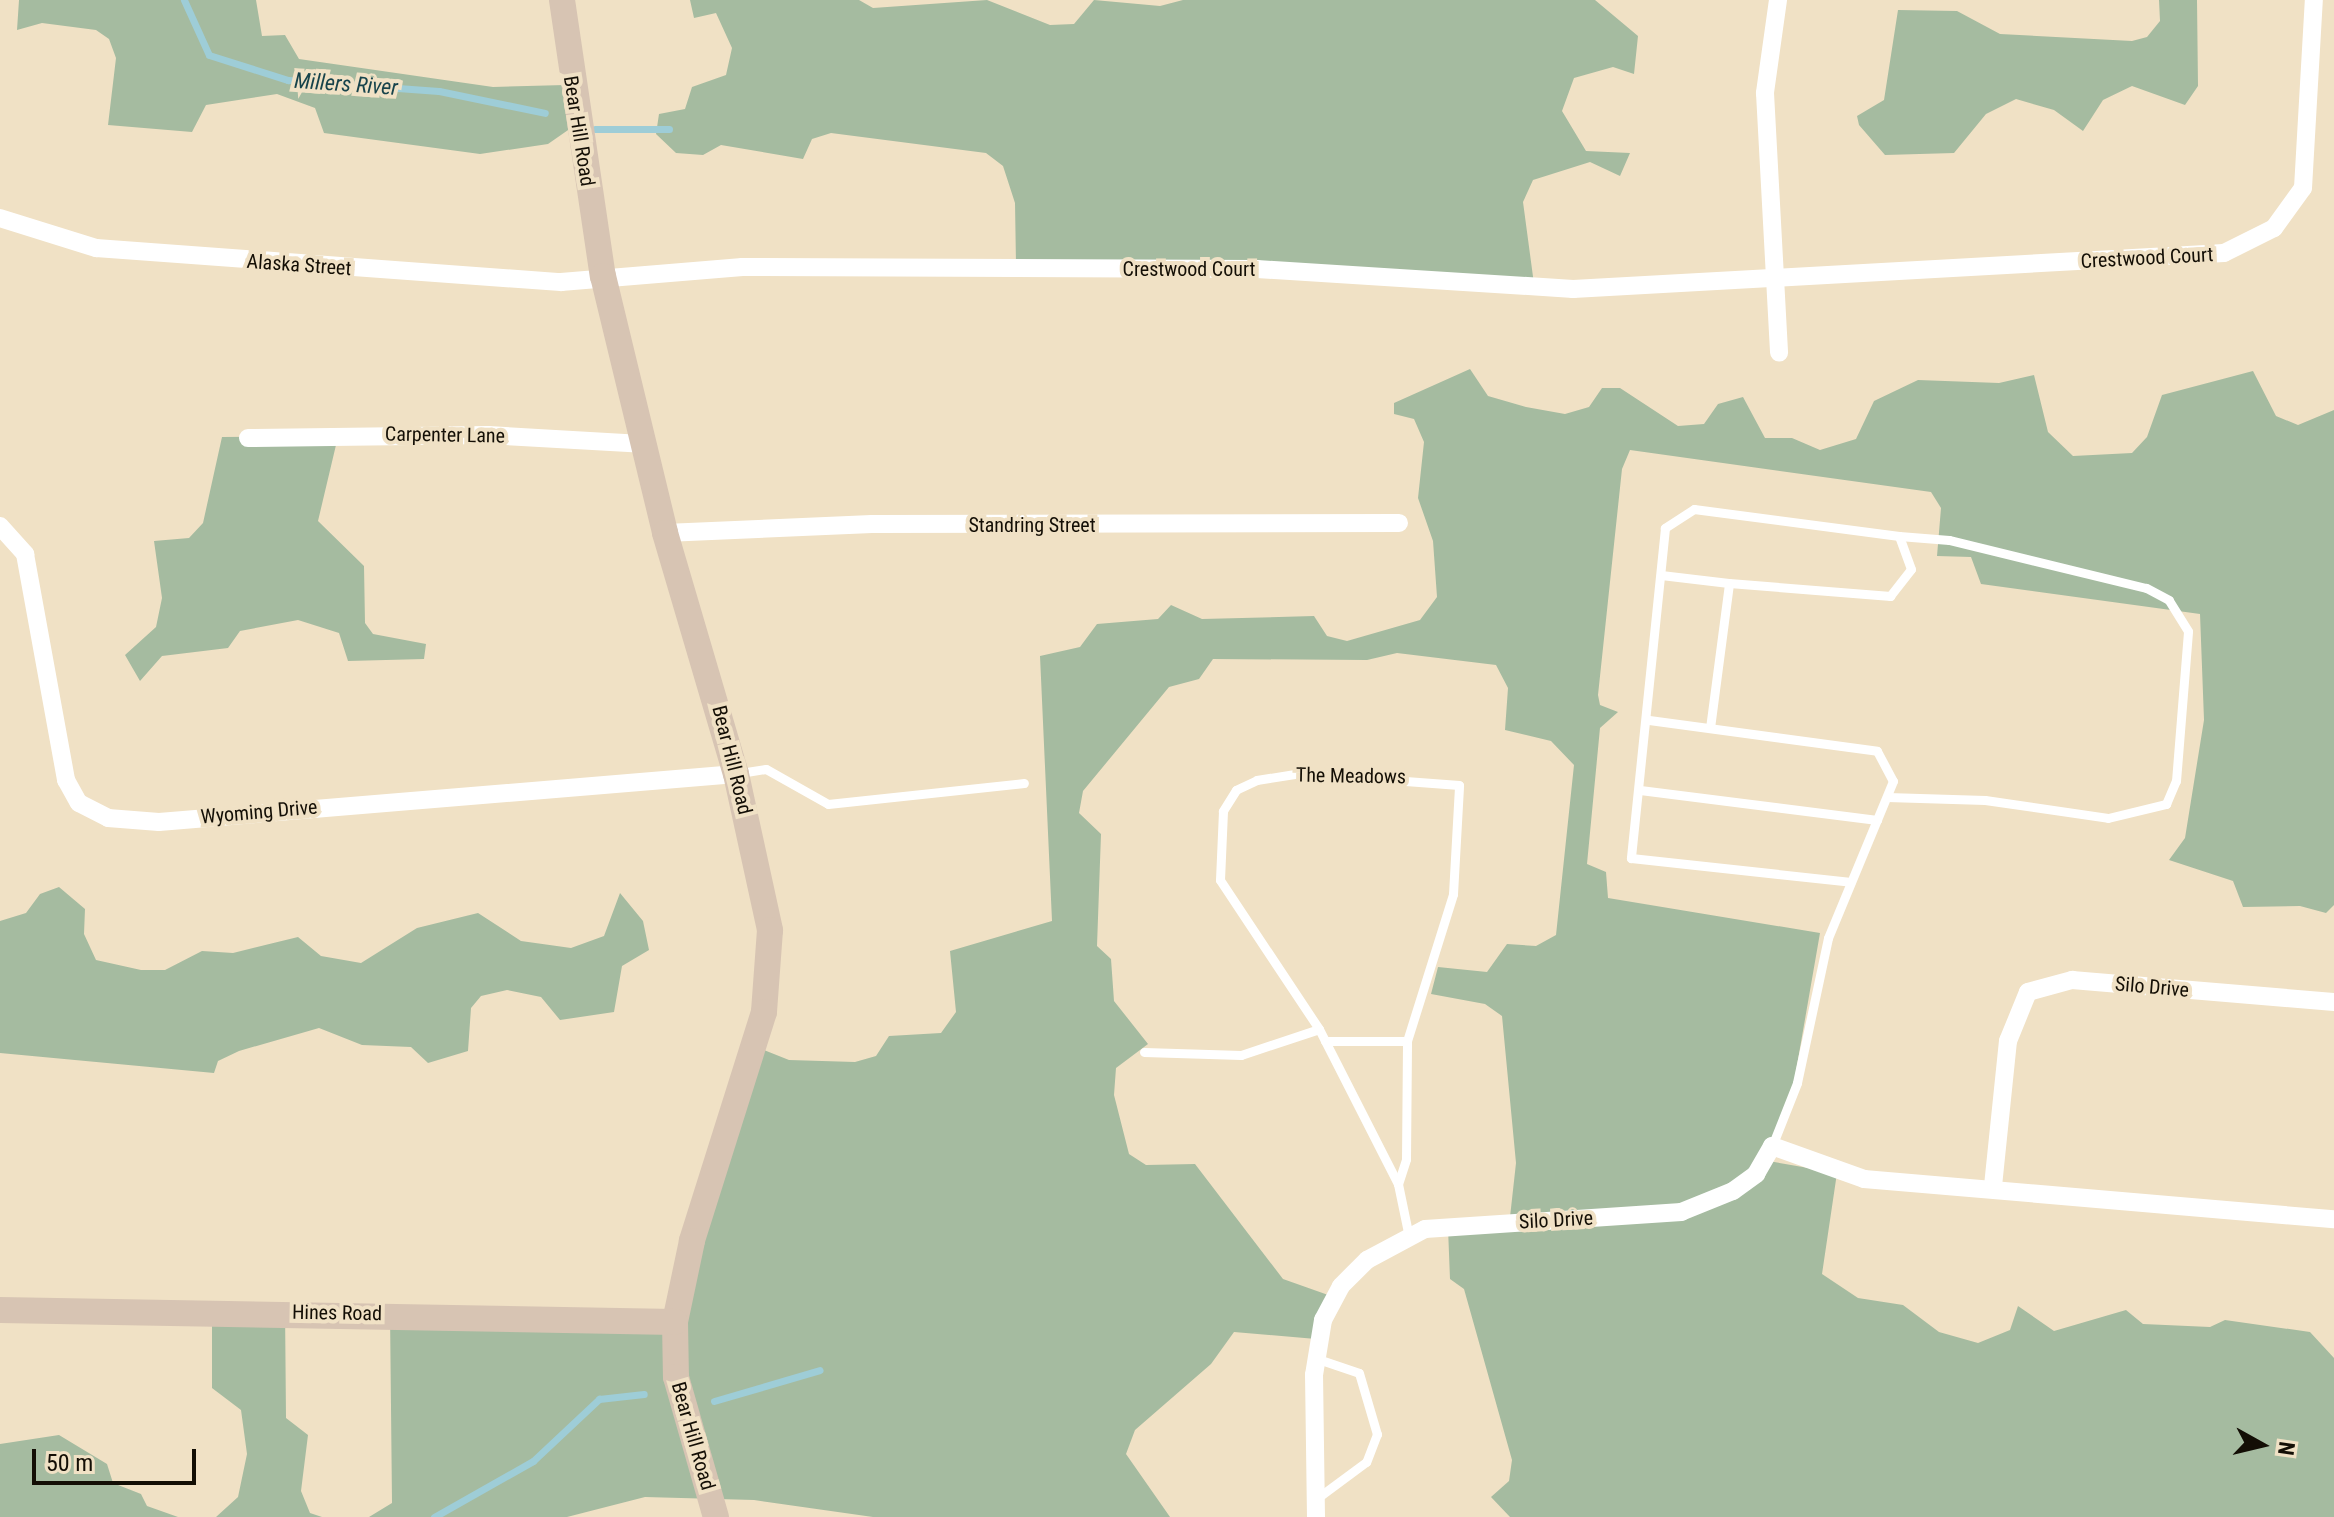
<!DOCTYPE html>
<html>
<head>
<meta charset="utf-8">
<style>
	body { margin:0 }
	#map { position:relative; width:2334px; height:1517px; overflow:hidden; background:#f0e1c5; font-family:"Roboto Condensed",sans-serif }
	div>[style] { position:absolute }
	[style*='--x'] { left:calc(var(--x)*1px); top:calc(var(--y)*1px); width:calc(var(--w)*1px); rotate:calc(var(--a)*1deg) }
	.green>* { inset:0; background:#a5bba0 }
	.stream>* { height:7px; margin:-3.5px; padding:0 3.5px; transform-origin:3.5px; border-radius:3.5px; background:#9ecdd7 }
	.lane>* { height:9px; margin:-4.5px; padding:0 4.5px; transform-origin:4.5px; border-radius:4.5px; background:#fff }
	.street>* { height:18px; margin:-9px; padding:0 9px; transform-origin:9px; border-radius:9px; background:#fff }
	.secondary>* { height:26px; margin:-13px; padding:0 13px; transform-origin:13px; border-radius:13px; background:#d7c4b3 }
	span { translate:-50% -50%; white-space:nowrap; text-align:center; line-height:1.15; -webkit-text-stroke:8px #f0e1c5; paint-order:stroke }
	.street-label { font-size:20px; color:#130e05 }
	.water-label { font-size:22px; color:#17434b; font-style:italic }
	.north { position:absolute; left:2222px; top:1405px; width:80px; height:80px; -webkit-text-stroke:6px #f0e1c5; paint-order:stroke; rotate:98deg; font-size:22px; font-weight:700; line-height:32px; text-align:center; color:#130e05 }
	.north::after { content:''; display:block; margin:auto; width:28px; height:36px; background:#130e05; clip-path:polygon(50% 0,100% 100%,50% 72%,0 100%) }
	.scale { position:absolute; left:32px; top:1449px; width:164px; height:36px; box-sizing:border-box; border:4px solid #130e05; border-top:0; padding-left:10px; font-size:24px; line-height:28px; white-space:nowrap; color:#130e05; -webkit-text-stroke:6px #f0e1c5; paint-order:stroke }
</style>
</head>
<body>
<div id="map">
	<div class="green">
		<i style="clip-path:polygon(19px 0,256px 0,262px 36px,285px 35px,299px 59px,493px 87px,565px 85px,571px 128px,548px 144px,480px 154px,324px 133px,315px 108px,277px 94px,206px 105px,192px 132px,108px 125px,116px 58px,109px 39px,96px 30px,42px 23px,17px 30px)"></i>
		<i style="clip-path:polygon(690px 0,859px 0,873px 8px,987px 0,1050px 25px,1074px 24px,1094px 0,1160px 6px,1183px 0,1595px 0,1638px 36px,1634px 74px,1613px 67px,1574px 78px,1562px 111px,1586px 151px,1630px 153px,1620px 176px,1590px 162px,1533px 180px,1523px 202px,1534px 284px,1016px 264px,1015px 203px,1003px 166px,986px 153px,831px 133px,812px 139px,803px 159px,721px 145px,703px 155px,676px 153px,656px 134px,659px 114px,685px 109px,692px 87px,726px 75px,732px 48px,716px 13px,694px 18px)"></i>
		<i style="clip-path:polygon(2159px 0,2197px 0,2198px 86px,2185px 105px,2132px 86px,2103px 100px,2083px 131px,2054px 110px,2016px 99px,1986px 114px,1954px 153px,1885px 155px,1859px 125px,1857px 116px,1884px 100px,1898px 10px,1957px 11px,2000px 34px,2132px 41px,2147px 37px,2160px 21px)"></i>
		<i style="clip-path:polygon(1470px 369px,1488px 396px,1526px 407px,1565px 414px,1589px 407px,1602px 388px,1620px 388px,1678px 426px,1704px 424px,1718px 404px,1743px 397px,1765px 438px,1792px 438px,1820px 450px,1856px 439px,1874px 401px,1918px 380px,1999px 383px,2034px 375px,2048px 432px,2073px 456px,2132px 453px,2147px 437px,2162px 395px,2253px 371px,2276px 416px,2298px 425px,2334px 410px,2334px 905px,2326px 913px,2300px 906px,2243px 907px,2233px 881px,2169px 860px,2185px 838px,2204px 720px,2200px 614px,1981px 584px,1971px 557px,1937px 556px,1941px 508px,1931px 492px,1630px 450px,1622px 469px,1598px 695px,1600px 705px,1618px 712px,1600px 728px,1587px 864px,1606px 872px,1608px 898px,1820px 933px,1792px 1094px,1763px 1160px,1837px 1173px,1822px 1274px,1858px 1298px,1903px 1305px,1939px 1332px,1978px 1343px,2010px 1330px,2018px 1306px,2054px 1331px,2126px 1310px,2143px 1324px,2210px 1327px,2225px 1320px,2310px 1332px,2334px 1358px,2334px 1517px,1510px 1517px,1491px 1497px,1509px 1481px,1512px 1460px,1464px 1289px,1450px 1279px,1448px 1228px,1510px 1217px,1516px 1163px,1502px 1016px,1485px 1004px,1431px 994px,1438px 967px,1487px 972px,1507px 944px,1536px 946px,1556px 935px,1574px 765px,1551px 741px,1505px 730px,1508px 688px,1496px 665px,1397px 653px,1367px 660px,1213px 659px,1199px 679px,1169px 687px,1083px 791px,1079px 813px,1101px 834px,1097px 946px,1111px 959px,1114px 1001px,1148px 1044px,1116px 1068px,1114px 1095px,1129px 1154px,1146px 1165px,1195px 1164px,1283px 1279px,1331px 1296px,1316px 1339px,1234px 1332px,1211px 1364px,1135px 1430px,1126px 1454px,1170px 1517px,873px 1517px,754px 1500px,645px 1497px,567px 1517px,369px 1517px,392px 1503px,390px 1312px,666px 1317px,749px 1044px,789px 1060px,855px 1062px,876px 1056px,889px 1036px,941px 1033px,956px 1012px,950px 951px,1052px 921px,1040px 656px,1080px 647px,1097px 624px,1158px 619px,1171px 605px,1202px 619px,1314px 616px,1327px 636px,1347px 641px,1420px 620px,1437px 597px,1433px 541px,1418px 498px,1424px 442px,1414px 419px,1394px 414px,1394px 403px)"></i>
		<i style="clip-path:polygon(320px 436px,336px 445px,318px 521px,364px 566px,365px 623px,373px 634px,426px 644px,424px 659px,348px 661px,339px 633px,298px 620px,240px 631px,228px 648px,162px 656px,140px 681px,125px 655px,156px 627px,162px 598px,154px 541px,189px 538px,203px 523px,222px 437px)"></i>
		<i style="clip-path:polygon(59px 887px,85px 909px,84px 934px,96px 960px,141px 970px,165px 970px,202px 951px,233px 953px,298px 937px,321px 956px,361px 963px,417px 928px,478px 913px,521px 941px,571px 948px,604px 936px,620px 893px,643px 921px,649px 950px,622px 966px,614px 1012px,560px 1020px,541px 997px,507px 990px,481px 996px,471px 1008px,468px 1051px,428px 1063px,411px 1047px,362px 1045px,319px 1028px,239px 1051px,218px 1061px,214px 1073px,0 1053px,0 921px,26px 913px,40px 894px)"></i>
		<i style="clip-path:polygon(285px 1307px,286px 1418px,308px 1435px,301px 1491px,310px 1513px,322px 1517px,216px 1517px,238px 1497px,247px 1454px,241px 1410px,212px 1388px,212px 1311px)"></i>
		<i style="clip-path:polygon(59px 1435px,107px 1464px,113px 1483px,141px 1494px,147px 1506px,178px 1517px,0 1517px,0 1444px)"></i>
	</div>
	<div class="stream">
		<i style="--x:184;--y:0;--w:60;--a:65.6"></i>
		<i style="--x:209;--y:55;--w:83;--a:17.6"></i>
		<i style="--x:288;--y:80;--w:151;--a:4.2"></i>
		<i style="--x:439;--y:91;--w:108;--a:11.7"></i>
		<i style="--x:595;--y:129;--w:74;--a:0"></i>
		<i style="--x:714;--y:1401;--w:110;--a:-16.3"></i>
		<i style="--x:434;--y:1517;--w:114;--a:-29.5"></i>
		<i style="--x:533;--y:1461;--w:91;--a:-43.2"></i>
		<i style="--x:599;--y:1399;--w:45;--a:-6.3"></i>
	</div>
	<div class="lane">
		<i style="--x:1661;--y:575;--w:68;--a:6.7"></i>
		<i style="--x:1649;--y:720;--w:230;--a:7.7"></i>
		<i style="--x:1877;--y:751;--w:34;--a:62"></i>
		<i style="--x:1893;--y:781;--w:170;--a:112.5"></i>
		<i style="--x:1828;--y:938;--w:148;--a:102.1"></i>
		<i style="--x:1797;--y:1083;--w:68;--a:111.6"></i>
		<i style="--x:1710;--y:728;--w:146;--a:-82.5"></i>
		<i style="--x:1729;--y:583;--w:162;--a:4.6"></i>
		<i style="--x:1890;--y:596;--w:34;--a:-52"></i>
		<i style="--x:1911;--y:569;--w:35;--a:-110"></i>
		<i style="--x:1899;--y:536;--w:207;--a:-172.5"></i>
		<i style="--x:1694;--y:509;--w:35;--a:147"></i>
		<i style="--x:1665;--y:528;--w:332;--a:95.9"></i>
		<i style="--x:1631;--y:858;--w:221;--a:6.2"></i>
		<i style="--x:740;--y:773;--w:26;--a:-9"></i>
		<i style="--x:766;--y:769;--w:71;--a:29.4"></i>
		<i style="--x:828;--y:804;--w:197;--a:-6.1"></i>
		<i style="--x:1640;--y:790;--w:239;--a:7.2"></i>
		<i style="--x:1887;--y:797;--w:98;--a:1.8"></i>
		<i style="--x:1985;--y:800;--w:124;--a:8.3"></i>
		<i style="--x:2108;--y:818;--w:60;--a:-13.6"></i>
		<i style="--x:2166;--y:804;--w:25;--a:-67"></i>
		<i style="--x:2176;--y:781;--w:150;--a:-85.4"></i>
		<i style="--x:2188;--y:631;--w:36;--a:-122"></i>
		<i style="--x:2169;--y:600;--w:26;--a:-152"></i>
		<i style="--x:2146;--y:588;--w:203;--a:-166.3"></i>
		<i style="--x:1949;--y:540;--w:50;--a:-175.4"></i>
		<i style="--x:1325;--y:1041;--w:82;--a:0"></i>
		<i style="--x:1144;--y:1052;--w:97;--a:1.8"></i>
		<i style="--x:1241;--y:1055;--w:82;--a:-18.4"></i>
		<i style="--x:1398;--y:1184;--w:26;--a:-72"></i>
		<i style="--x:1406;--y:1159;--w:118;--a:-89.5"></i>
		<i style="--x:1407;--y:1041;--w:154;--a:-72.6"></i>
		<i style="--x:1453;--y:894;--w:109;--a:-86.8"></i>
		<i style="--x:1459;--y:785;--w:158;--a:-175.7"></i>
		<i style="--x:1301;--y:773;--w:45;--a:171"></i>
		<i style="--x:1257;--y:780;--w:23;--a:155"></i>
		<i style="--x:1236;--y:790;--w:25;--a:122"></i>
		<i style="--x:1223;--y:811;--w:69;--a:92.5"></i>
		<i style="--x:1220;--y:880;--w:179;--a:56.4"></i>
		<i style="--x:1319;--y:1029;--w:174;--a:63"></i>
		<i style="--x:1398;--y:1184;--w:54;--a:78.3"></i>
		<i style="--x:1315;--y:1358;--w:46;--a:18.8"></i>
		<i style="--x:1359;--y:1373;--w:64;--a:73.6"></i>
		<i style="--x:1377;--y:1434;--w:30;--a:111"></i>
		<i style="--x:1366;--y:1462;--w:62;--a:143.5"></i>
	</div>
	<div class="street">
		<i style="--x:1778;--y:0;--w:94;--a:98"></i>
		<i style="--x:1765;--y:93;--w:260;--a:86.9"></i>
		<i style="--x:0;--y:218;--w:101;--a:17.4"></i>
		<i style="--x:96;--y:248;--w:466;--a:4.2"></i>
		<i style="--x:561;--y:282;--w:182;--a:-4.7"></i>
		<i style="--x:742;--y:267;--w:515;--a:0.22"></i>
		<i style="--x:1257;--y:269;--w:317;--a:3.6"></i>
		<i style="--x:1573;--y:289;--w:652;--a:-3.17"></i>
		<i style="--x:2224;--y:253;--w:56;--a:-26.6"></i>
		<i style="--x:2274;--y:228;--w:49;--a:-54.1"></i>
		<i style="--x:2303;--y:188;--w:188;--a:-86.7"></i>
		<i style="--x:248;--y:438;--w:240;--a:-0.7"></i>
		<i style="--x:488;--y:435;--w:154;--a:3.3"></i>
		<i style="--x:0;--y:526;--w:38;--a:48"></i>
		<i style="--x:25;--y:554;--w:230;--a:79.7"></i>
		<i style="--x:66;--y:780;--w:26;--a:61"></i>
		<i style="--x:79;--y:803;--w:33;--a:27"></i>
		<i style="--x:108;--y:818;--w:51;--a:4.5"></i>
		<i style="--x:159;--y:822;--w:579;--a:-4.76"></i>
		<i style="--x:665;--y:533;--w:207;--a:-2.5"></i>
		<i style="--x:872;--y:524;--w:527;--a:-0.11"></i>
		<i style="--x:1993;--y:1186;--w:146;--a:-84.1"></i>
		<i style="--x:2008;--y:1041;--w:53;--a:-67.8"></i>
		<i style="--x:2028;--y:992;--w:46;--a:-15.3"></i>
		<i style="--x:2072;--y:980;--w:263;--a:4.8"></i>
		<i style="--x:1316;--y:1517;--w:142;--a:-90.8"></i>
		<i style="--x:1314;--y:1375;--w:56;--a:-80.7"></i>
		<i style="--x:1323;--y:1320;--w:38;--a:-62"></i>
		<i style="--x:1341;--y:1286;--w:37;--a:-45"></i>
		<i style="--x:1367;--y:1260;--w:66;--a:-28.1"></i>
		<i style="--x:1425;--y:1229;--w:257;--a:-3.8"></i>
		<i style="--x:1681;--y:1212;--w:56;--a:-22"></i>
		<i style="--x:1733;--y:1191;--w:29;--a:-36"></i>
		<i style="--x:1756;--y:1174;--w:32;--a:-60"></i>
		<i style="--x:1772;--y:1146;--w:98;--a:19.7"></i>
		<i style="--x:1864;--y:1179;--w:472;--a:4.9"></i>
	</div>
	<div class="secondary">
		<i style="--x:562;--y:0;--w:279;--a:81.6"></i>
		<i style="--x:603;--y:276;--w:264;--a:76.4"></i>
		<i style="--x:665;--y:533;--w:251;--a:73.6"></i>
		<i style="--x:736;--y:774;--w:160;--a:77.7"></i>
		<i style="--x:770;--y:930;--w:82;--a:94.2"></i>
		<i style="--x:764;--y:1012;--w:240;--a:107.5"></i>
		<i style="--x:692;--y:1241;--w:83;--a:101.9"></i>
		<i style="--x:675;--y:1322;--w:55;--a:89"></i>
		<i style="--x:676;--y:1377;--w:146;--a:74.1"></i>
		<i style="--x:0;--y:1310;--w:675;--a:1.02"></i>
	</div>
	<div class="street-label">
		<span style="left:579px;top:131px;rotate:81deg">Bear Hill Road</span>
		<span style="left:2147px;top:258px;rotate:-3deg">Crestwood Court</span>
		<span style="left:299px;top:265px;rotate:4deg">Alaska Street</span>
		<span style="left:1189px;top:269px">Crestwood Court</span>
		<span style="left:445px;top:435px;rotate:1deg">Carpenter Lane</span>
		<span style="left:1032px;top:525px">Standring Street</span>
		<span style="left:732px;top:760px;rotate:76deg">Bear Hill Road</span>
		<span style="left:1351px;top:776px;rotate:1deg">The Meadows</span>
		<span style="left:259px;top:812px;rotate:-5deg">Wyoming Drive</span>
		<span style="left:2152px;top:987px;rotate:5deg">Silo Drive</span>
		<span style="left:1556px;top:1220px;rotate:-3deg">Silo Drive</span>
		<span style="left:337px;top:1313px;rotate:1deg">Hines Road</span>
		<span style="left:693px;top:1436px;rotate:74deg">Bear Hill Road</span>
	</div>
	<div class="water-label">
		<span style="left:346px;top:84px;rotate:4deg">Millers River</span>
	</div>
	<div class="north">N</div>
	<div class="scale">50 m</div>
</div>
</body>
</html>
